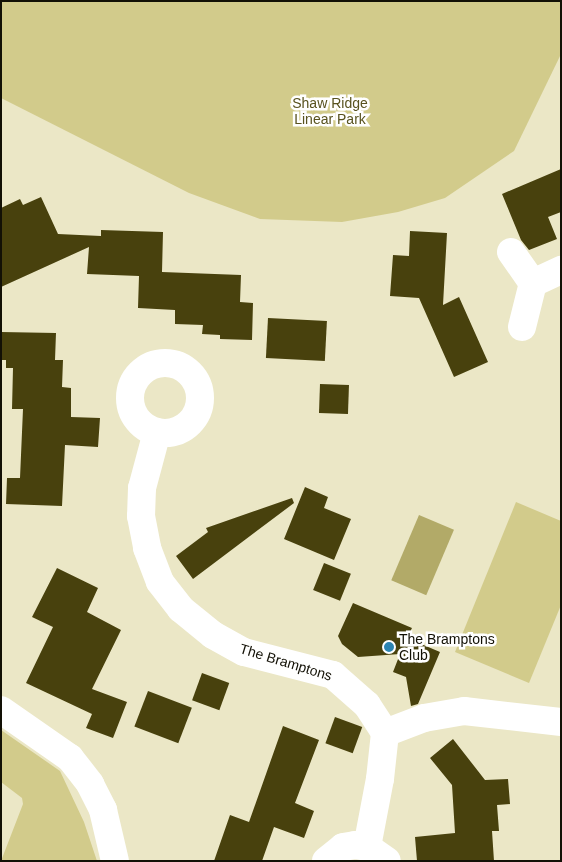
<!DOCTYPE html>
<html>
<head>
<meta charset="utf-8">
<style>
	body { margin:0 }
	#map { position:relative; width:562px; height:862px; overflow:hidden; background:#ebe7c6; font-family:Helvetica,sans-serif }
	div>[style] { position:absolute }
	[style*='--x'] { left:calc(var(--x)*1px); top:calc(var(--y)*1px); width:calc(var(--w)*1px); rotate:calc(var(--a)*1deg) }
	.green>* { inset:0; background:#d2cb8b }
	.water>* { inset:0; background:#b2aa68; transform-origin:0 0 }
	.building>* { inset:0; background:#48410d; transform-origin:0 0 }
	.minor>* { height:28px; margin:-14px; padding:0 14px; transform-origin:14px; border-radius:14px; background:#fff }
	.minor>.ring { margin:-14px; padding:0; box-sizing:content-box; background:none; border:28px solid #fff; border-radius:50% }
	.dots>* { width:14px; height:14px; translate:-50% -50%; box-sizing:border-box; border:2px solid #fff; border-radius:50% }
	span { translate:-50% -50%; white-space:nowrap; text-align:center; line-height:1.15; -webkit-text-stroke:5px #fff; paint-order:stroke }
	.park-label { font-size:14px; color:#58521f }
	.poi-label { font-size:14px; color:#121005 }
	.left { translate:0 -50%; text-align:left }
	.street-label { font-size:14px; color:#121005 }
	.frame { position:absolute; inset:0; border:2px solid #121005; pointer-events:none }
</style>
</head>
<body>
<div id="map">
	<div class="green">
		<i style="clip-path:polygon(1px 1px,561px 1px,561px 54px,514px 151px,445px 198px,398px 212px,342px 222px,260px 219px,189px 193px,1px 98px)"></i>
		<i style="clip-path:polygon(516px 502px,561px 521px,561px 605px,529px 683px,455px 652px)"></i>
		<i style="clip-path:polygon(1px 730px,60px 771px,84px 822px,97px 861px,1px 861px,23px 804px,22px 798px,1px 782px)"></i>
	</div>
	<div class="water">
		<i style="left:419px;top:515px;width:38px;height:71px;rotate:23deg"></i>
	</div>
	<div class="building">
		<i style="clip-path:polygon(561px 169px,561px 212px,548px 217px,557px 239px,529px 250px,521px 240px,502px 194px)"></i>
		<i style="clip-path:polygon(41px 197px,58px 234px,101px 236px,101px 230px,163px 232px,162px 272px,241px 275px,240px 302px,253px 303px,252px 340px,220px 339px,220px 335px,202px 334px,203px 325px,175px 324px,175px 310px,138px 308px,139px 276px,87px 274px,89px 247px,1px 287px,1px 208px,20px 199px,23px 205px)"></i>
		<i style="clip-path:polygon(410px 231px,447px 233px,443px 305px,459px 297px,488px 362px,454px 377px,419px 298px,390px 296px,393px 255px,409px 256px)"></i>
		<i style="left:268px;top:318px;width:59px;height:40px;rotate:3deg"></i>
		<i style="clip-path:polygon(1px 332px,56px 333px,55px 360px,63px 360px,62px 387px,71px 388px,71px 417px,100px 418px,98px 447px,65px 445px,62px 506px,6px 504px,7px 478px,20px 478px,23px 409px,12px 409px,13px 368px,6px 368px,6px 360px,1px 360px)"></i>
		<i style="left:320px;top:384px;width:29px;height:29px;rotate:2deg"></i>
		<i style="clip-path:polygon(305px 487px,328px 497px,324px 508px,351px 519px,334px 560px,284px 539px)"></i>
		<i style="clip-path:polygon(292px 498px,294px 503px,193px 579px,176px 556px,208px 532px,206px 528px)"></i>
		<i style="left:324px;top:563px;width:29px;height:29px;rotate:22deg"></i>
		<i style="clip-path:polygon(57px 568px,98px 588px,87px 612px,121px 630px,92px 689px,127px 702px,113px 738px,86px 728px,92px 714px,26px 683px,53px 627px,32px 617px)"></i>
		<i style="clip-path:polygon(353px 603px,412px 628px,407px 638px,440px 652px,418px 704px,411px 706px,406px 677px,393px 672px,400px 654px,358px 657px,342px 644px,338px 636px)"></i>
		<i style="left:202px;top:673px;width:29px;height:29px;rotate:20deg"></i>
		<i style="left:148px;top:691px;width:47px;height:38px;rotate:21deg"></i>
		<i style="left:335px;top:717px;width:29px;height:28px;rotate:20deg"></i>
		<i style="clip-path:polygon(283px 726px,319px 740px,295px 803px,314px 811px,304px 838px,274px 827px,262px 861px,214px 861px,230px 815px,249px 822px)"></i>
		<i style="clip-path:polygon(453px 739px,485px 780px,508px 779px,510px 804px,497px 805px,499px 831px,492px 831px,494px 861px,417px 861px,415px 837px,455px 833px,452px 785px,430px 758px)"></i>
	</div>
	<div class="minor">
		<i style="--x:511;--y:252;--w:38;--a:55"></i>
		<i style="--x:533;--y:283;--w:31;--a:-25"></i>
		<i style="--x:522;--y:327;--w:45;--a:-76"></i>
		<i class="ring" style="left:130px;top:363px;width:42px;height:42px"></i>
		<i style="--x:157;--y:432;--w:58;--a:105"></i>
		<i style="--x:142;--y:488;--w:28;--a:92"></i>
		<i style="--x:141;--y:516;--w:33;--a:79"></i>
		<i style="--x:147;--y:548;--w:36;--a:69"></i>
		<i style="--x:160;--y:582;--w:34;--a:52"></i>
		<i style="--x:181;--y:609;--w:41;--a:39.1"></i>
		<i style="--x:213;--y:635;--w:35;--a:29"></i>
		<i style="--x:244;--y:652;--w:92;--a:14.5"></i>
		<i style="--x:333;--y:675;--w:45;--a:41.4"></i>
		<i style="--x:367;--y:705;--w:33;--a:57"></i>
		<i style="--x:385;--y:733;--w:42;--a:-21"></i>
		<i style="--x:424;--y:718;--w:41;--a:-9.9"></i>
		<i style="--x:464;--y:711;--w:98;--a:6.5"></i>
		<i style="--x:1;--y:710;--w:84;--a:34.8"></i>
		<i style="--x:70;--y:758;--w:33;--a:52"></i>
		<i style="--x:90;--y:784;--w:29;--a:63"></i>
		<i style="--x:103;--y:810;--w:52;--a:76.8"></i>
		<i style="--x:367;--y:847;--w:69;--a:-79.2"></i>
		<i style="--x:380;--y:779;--w:46;--a:-83.8"></i>
		<i style="--x:326;--y:861;--w:22;--a:-39"></i>
		<i style="--x:343;--y:847;--w:12;--a:-9"></i>
		<i style="--x:355;--y:845;--w:12;--a:9"></i>
		<i style="--x:367;--y:847;--w:24;--a:35"></i>
	</div>
	<div class="dots">
		<i style="left:389px;top:647px;background:#2c84b2"></i>
	</div>
	<div class="park-label">
		<span style="left:330px;top:111px">Shaw Ridge<br>Linear Park</span>
	</div>
	<div class="poi-label">
		<span class="left" style="left:399px;top:647px">The Bramptons<br>Club</span>
	</div>
	<div class="street-label">
		<span style="left:286px;top:662px;rotate:17deg">The Bramptons</span>
	</div>
	<div class="frame"></div>
</div>
</body>
</html>
